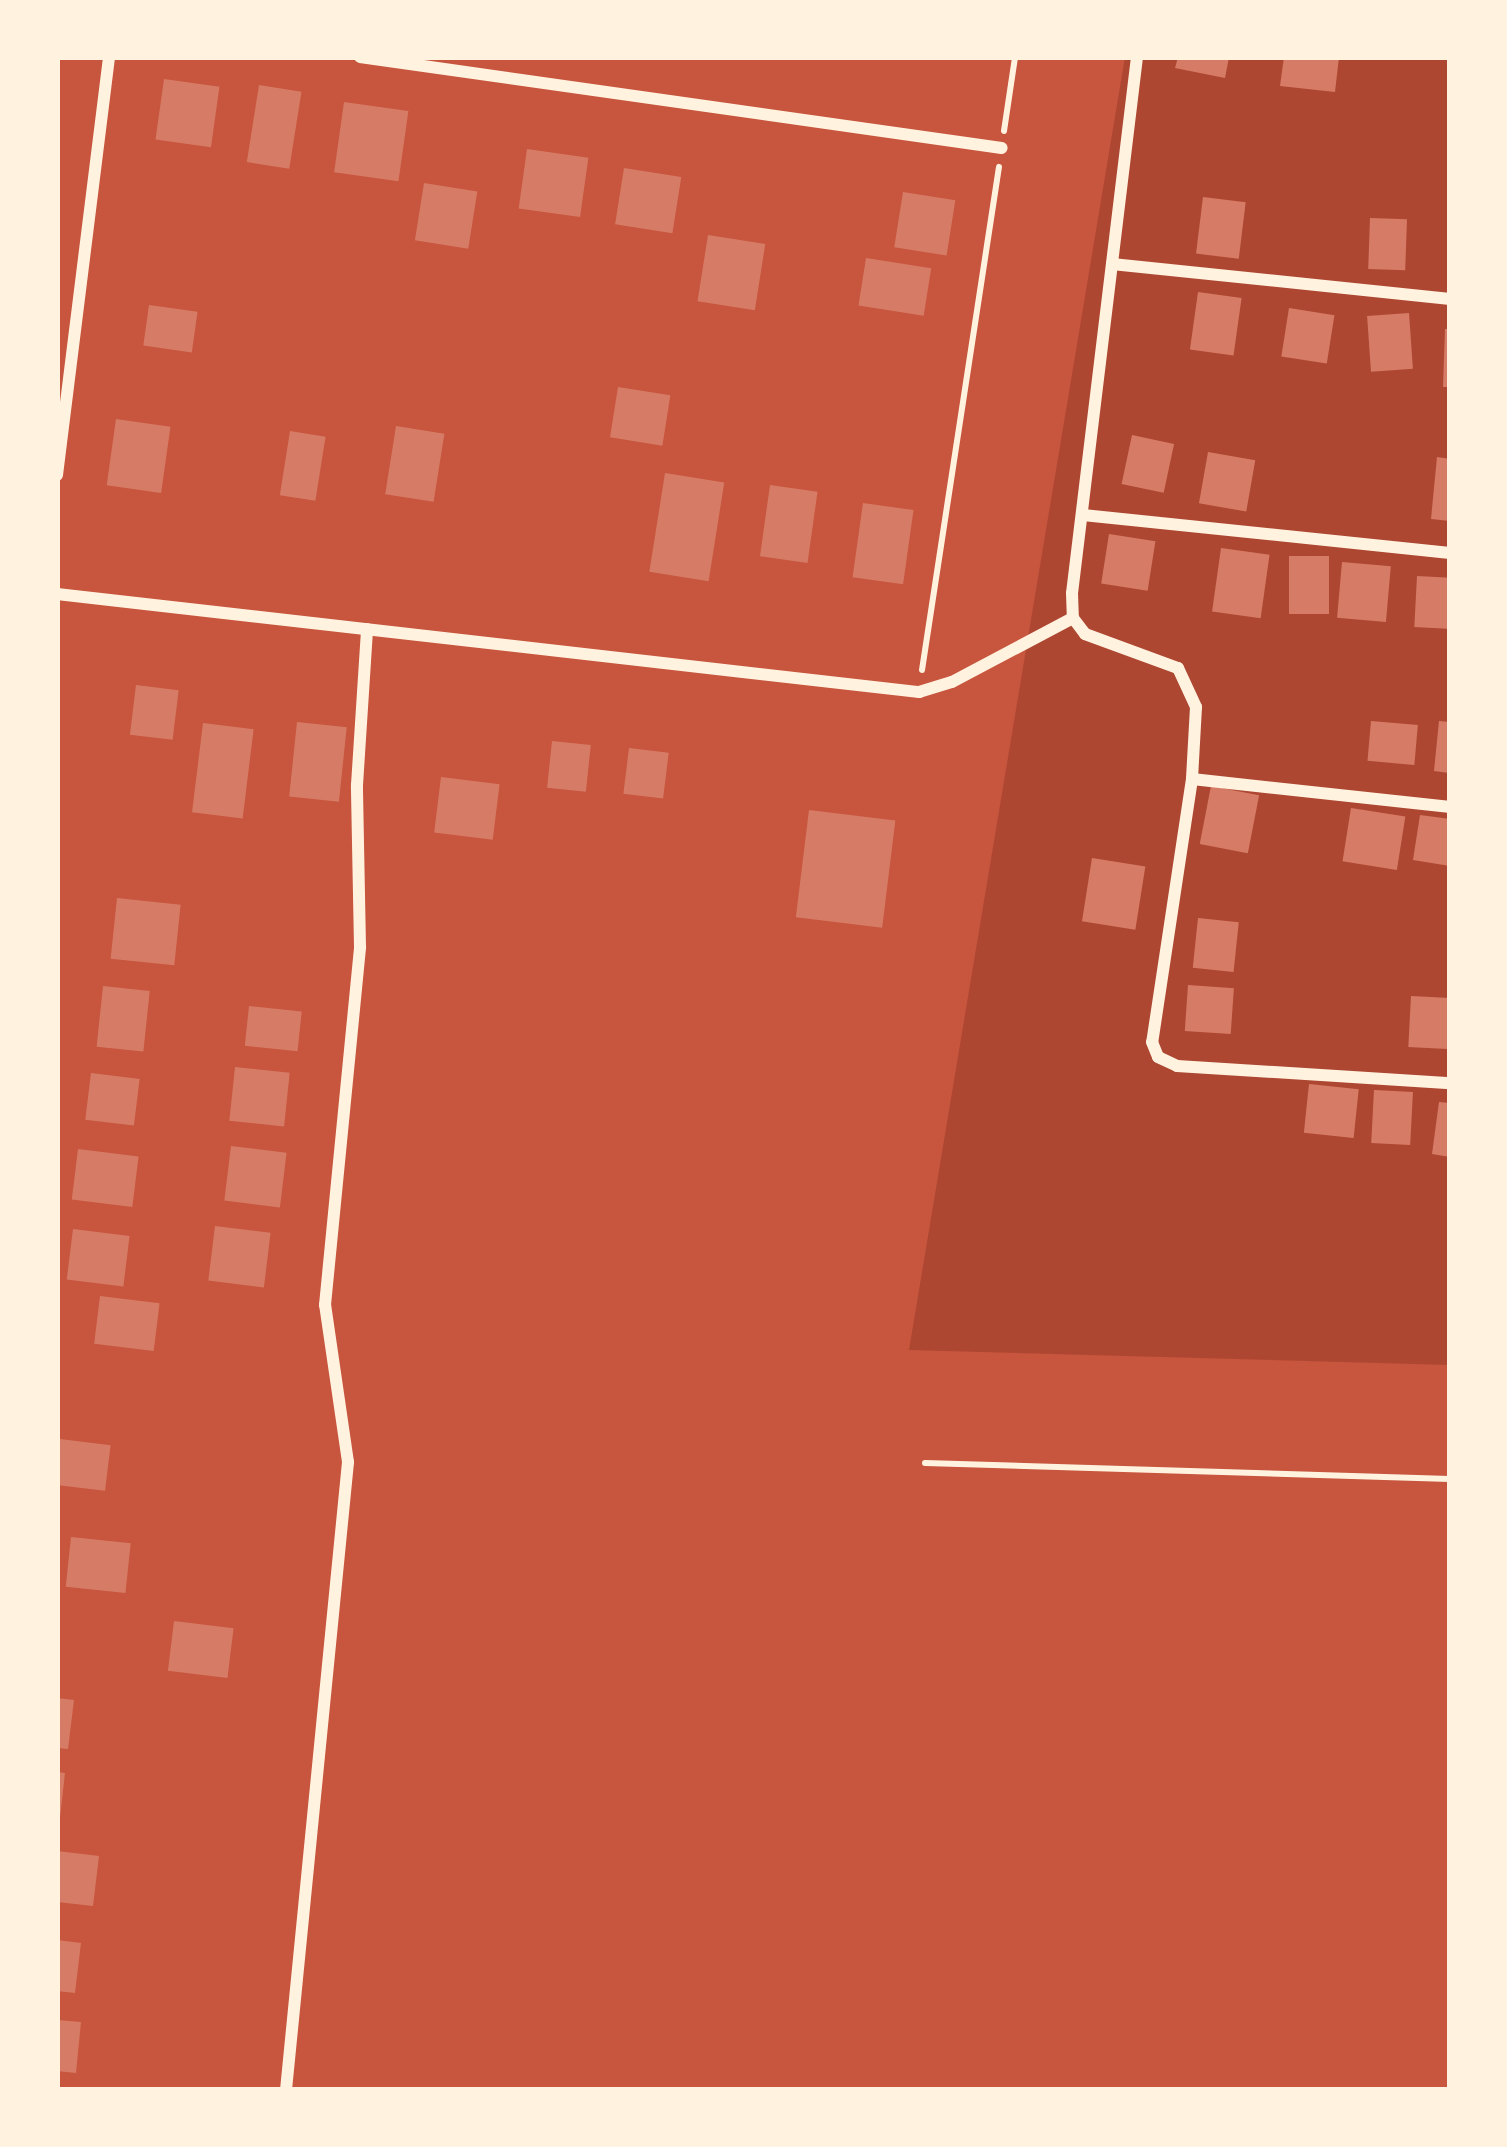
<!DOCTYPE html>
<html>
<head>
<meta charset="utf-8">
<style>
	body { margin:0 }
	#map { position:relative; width:1507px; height:2147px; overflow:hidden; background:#c8553d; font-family:Spectral,serif }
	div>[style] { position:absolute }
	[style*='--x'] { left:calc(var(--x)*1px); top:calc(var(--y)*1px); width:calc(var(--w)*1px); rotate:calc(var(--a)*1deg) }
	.green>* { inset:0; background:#ae4732 }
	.building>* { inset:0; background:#d67c66; transform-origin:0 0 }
	.path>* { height:6px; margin:-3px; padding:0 3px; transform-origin:3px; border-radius:3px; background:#fff3e0 }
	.minor>* { height:12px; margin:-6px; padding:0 6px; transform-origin:6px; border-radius:6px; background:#fff3e0 }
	span { translate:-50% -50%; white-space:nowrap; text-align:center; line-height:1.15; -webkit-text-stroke:12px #fff3e0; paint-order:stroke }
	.frame { position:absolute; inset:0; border:60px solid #fff3e0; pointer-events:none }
</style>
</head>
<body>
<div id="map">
	<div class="green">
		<i style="clip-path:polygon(1125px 57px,1450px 57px,1450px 1365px,909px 1350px)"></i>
	</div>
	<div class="building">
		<i style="clip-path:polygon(1178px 57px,1229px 57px,1225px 78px,1175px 68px)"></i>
		<i style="clip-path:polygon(1284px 57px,1339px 57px,1335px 92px,1280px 86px)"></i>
		<i style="left:164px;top:79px;width:56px;height:61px;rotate:8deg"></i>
		<i style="left:259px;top:85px;width:43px;height:78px;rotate:9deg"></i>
		<i style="left:344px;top:102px;width:65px;height:71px;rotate:8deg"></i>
		<i style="left:527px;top:149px;width:62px;height:60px;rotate:8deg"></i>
		<i style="left:624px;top:168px;width:58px;height:57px;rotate:9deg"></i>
		<i style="left:424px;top:183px;width:54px;height:58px;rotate:9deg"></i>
		<i style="left:903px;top:192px;width:53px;height:56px;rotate:9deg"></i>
		<i style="left:1203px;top:197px;width:43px;height:57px;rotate:7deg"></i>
		<i style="left:1370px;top:218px;width:37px;height:51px;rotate:2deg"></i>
		<i style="left:708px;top:235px;width:58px;height:67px;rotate:9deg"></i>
		<i style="left:866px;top:258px;width:66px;height:48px;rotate:9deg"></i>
		<i style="left:1198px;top:292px;width:44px;height:58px;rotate:8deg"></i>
		<i style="left:149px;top:305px;width:49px;height:41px;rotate:8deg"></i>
		<i style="left:1289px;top:308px;width:46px;height:49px;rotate:9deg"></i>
		<i style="left:1409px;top:313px;width:56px;height:42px;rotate:86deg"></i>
		<i style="clip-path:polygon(1445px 329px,1450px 329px,1450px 387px,1443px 387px)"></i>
		<i style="left:618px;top:387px;width:53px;height:51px;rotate:9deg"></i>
		<i style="left:116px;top:419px;width:55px;height:67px;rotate:8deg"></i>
		<i style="left:396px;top:426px;width:49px;height:69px;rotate:9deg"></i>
		<i style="left:290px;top:431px;width:36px;height:65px;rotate:9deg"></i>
		<i style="left:1132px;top:435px;width:43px;height:50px;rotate:12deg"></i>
		<i style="left:1208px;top:452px;width:48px;height:52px;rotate:10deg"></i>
		<i style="clip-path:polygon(1437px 457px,1450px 459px,1450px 521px,1431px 519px)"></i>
		<i style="left:665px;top:473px;width:60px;height:100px;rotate:9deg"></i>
		<i style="left:770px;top:485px;width:48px;height:72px;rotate:8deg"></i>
		<i style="left:863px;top:503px;width:51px;height:75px;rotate:8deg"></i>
		<i style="left:1109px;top:534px;width:47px;height:50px;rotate:9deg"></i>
		<i style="left:1221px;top:548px;width:49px;height:64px;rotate:8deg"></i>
		<i style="left:1289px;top:556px;width:40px;height:58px"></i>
		<i style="left:1342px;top:562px;width:49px;height:56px;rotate:5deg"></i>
		<i style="left:1417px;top:576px;width:33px;height:51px;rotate:3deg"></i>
		<i style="left:136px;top:685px;width:43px;height:50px;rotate:7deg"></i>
		<i style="left:1371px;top:721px;width:47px;height:40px;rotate:5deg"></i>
		<i style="clip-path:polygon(1439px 721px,1450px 722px,1450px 773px,1434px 771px)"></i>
		<i style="left:297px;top:722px;width:50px;height:75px;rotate:6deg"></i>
		<i style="left:203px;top:723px;width:51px;height:90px;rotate:7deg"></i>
		<i style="left:552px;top:741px;width:39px;height:47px;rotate:6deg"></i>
		<i style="left:629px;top:748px;width:40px;height:46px;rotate:7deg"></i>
		<i style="left:441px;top:777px;width:59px;height:56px;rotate:7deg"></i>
		<i style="left:1211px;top:786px;width:49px;height:59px;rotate:11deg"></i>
		<i style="left:1351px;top:808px;width:55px;height:54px;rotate:9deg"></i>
		<i style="left:809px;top:810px;width:87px;height:108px;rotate:7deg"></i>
		<i style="clip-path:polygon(1420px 815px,1450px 819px,1450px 866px,1413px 860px)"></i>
		<i style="left:1092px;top:858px;width:54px;height:64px;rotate:9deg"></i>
		<i style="left:117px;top:898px;width:64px;height:61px;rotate:6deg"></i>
		<i style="left:1198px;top:918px;width:41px;height:50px;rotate:6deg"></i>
		<i style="left:1188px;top:985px;width:46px;height:46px;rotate:4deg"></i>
		<i style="left:103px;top:986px;width:47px;height:61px;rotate:6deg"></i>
		<i style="left:1411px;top:996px;width:39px;height:51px;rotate:3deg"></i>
		<i style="left:249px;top:1006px;width:53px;height:40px;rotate:6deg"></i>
		<i style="left:235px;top:1067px;width:55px;height:54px;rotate:6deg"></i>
		<i style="left:91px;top:1073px;width:49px;height:47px;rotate:7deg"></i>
		<i style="left:1309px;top:1084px;width:50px;height:49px;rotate:6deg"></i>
		<i style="left:1374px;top:1090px;width:39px;height:53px;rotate:3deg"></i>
		<i style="clip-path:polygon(1439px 1102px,1450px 1103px,1450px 1157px,1432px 1154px)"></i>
		<i style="left:231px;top:1146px;width:56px;height:55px;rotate:7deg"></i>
		<i style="left:78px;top:1149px;width:61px;height:51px;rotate:7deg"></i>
		<i style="left:215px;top:1226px;width:56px;height:55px;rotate:7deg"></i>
		<i style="left:73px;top:1229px;width:57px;height:51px;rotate:7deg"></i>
		<i style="left:100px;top:1296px;width:60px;height:48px;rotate:7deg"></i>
		<i style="left:60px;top:1439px;width:51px;height:46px;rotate:7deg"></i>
		<i style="left:71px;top:1537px;width:60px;height:50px;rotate:6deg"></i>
		<i style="left:174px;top:1621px;width:60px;height:50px;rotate:7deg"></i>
		<i style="clip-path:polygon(57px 1698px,74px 1700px,68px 1749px,57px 1748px)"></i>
		<i style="clip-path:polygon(57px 1772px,65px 1773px,60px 1818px,57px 1818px)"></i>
		<i style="clip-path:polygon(57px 1851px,99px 1856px,93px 1906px,57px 1902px)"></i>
		<i style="clip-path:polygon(57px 1940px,81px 1943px,75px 1993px,57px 1991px)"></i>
		<i style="clip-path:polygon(57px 2020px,81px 2022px,76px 2073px,57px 2071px)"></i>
	</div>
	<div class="path">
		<i style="--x:1004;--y:131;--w:75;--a:-81.5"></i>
		<i style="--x:922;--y:670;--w:509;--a:-81.3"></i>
		<i style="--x:925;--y:1463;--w:525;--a:1.75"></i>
	</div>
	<div class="minor">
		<i style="--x:360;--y:57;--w:648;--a:8.07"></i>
		<i style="--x:1137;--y:57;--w:540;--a:96.91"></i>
		<i style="--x:1072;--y:593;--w:25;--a:88"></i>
		<i style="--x:1073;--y:618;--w:20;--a:53"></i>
		<i style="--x:1085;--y:634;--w:99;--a:20.1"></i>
		<i style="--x:1178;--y:668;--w:43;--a:65.2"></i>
		<i style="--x:1196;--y:707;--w:72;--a:93.2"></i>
		<i style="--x:1192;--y:779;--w:266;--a:98.6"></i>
		<i style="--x:1152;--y:1042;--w:16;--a:68"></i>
		<i style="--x:1158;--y:1057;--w:21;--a:25"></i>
		<i style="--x:1177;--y:1066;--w:274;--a:3.6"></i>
		<i style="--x:1112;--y:264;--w:340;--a:5.9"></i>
		<i style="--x:57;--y:475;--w:421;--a:-82.9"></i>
		<i style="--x:1083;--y:515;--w:369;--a:5.9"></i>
		<i style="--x:57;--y:594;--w:868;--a:6.49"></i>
		<i style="--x:919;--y:692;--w:34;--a:-17"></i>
		<i style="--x:952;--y:682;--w:137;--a:-27.9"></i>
		<i style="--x:1192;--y:779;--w:260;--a:6.2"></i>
		<i style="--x:286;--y:2090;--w:631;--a:-84.36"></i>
		<i style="--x:348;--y:1462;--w:159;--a:-98.3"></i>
		<i style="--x:325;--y:1305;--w:360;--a:-84.4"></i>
		<i style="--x:360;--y:947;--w:162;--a:-91.1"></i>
		<i style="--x:357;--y:785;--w:156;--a:-86.3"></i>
	</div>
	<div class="frame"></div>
</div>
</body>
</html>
